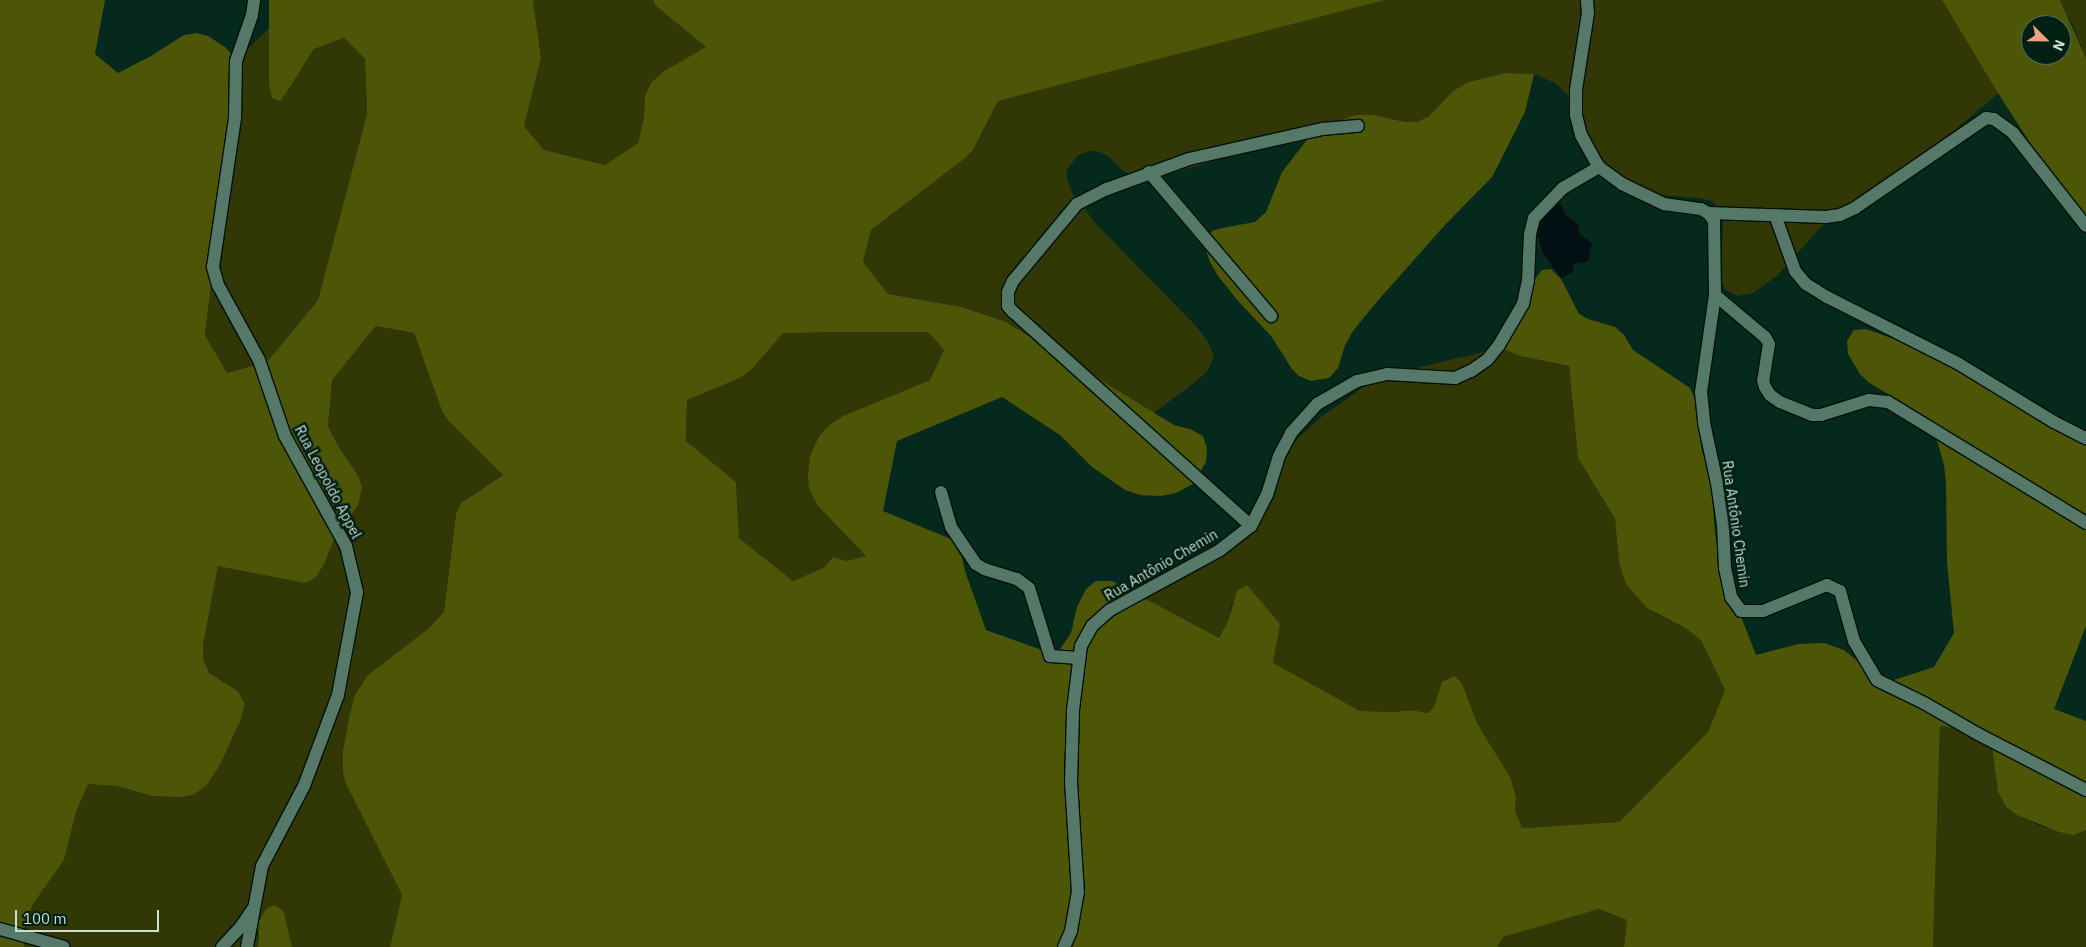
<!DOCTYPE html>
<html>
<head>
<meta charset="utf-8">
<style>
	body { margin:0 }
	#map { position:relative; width:2086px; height:947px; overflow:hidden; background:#05291d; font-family:"IBM Plex Sans",sans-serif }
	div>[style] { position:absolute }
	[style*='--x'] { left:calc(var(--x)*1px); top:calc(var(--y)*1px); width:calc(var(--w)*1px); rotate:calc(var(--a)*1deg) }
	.green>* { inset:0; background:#323706 }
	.forest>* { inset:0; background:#4d5606 }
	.water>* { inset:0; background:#021014 }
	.roads { filter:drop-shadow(1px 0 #001108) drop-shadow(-1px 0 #001108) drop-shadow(0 1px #001108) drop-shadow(0 -1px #001108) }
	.minor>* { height:12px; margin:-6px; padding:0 6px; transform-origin:6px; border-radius:6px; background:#557869 }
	span { translate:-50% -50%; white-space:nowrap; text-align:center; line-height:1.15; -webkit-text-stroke:5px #002014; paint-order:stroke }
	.street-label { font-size:14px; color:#cbded6 }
	.north { position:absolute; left:2021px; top:15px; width:50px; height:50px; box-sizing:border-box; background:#002014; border:1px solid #516c62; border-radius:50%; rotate:113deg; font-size:14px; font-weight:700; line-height:20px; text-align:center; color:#cbded6 }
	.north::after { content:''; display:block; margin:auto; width:18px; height:22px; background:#f3a081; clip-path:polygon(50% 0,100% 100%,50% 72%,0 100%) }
	.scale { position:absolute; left:15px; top:910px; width:144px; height:22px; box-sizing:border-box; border:2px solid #cbded6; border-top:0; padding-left:6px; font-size:15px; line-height:18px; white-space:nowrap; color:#cbded6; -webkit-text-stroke:4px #002014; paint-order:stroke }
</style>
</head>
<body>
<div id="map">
	<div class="green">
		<i style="clip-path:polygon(533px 0,653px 0,656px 6px,706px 47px,688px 58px,645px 96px,644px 117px,638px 143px,605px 165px,544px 150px,524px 126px,541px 58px)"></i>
		<i style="clip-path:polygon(1385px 0,1956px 0,2005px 88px,1901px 175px,1840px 210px,1820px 228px,1777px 276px,1753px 293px,1737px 296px,1725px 289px,1719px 272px,1723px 229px,1721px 211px,1712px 201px,1699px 198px,1645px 194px,1607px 180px,1567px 94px,1555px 83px,1534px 74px,1506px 73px,1468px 82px,1453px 91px,1428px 117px,1416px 122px,1405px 122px,1374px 115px,1168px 174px,1144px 179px,1134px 177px,1122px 170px,1108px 156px,1097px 151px,1090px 151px,1077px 156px,1067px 170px,1067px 179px,1073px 194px,1097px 225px,1197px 327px,1209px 343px,1214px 357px,1208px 370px,1199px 379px,1154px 413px,1004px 321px,962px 307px,888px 294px,863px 262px,871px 230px,964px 159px,973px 150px,998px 101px)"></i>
		<i style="clip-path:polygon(2060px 0,2086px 0,2086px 58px,2073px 26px)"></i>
		<i style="clip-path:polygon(269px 28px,269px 84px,281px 101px,314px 49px,344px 38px,365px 59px,367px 114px,318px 300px,267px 362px,227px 373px,205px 335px,237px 60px)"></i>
		<i style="clip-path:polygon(376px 326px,414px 333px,442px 411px,448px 420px,503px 475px,461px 503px,456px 514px,444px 612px,429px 628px,368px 675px,346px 784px,402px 895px,390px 947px,292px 947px,284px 912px,257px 932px,258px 947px,24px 947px,24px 925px,33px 904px,64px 860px,76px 812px,88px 783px,117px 786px,152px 796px,220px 765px,241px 719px,245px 704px,238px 691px,209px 673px,203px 659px,203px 645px,218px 565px,305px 583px,324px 564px,358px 475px,338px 446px,328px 426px,332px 380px)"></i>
		<i style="clip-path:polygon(783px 332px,928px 332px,944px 350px,930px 380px,843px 416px,829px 425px,819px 436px,810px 456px,809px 489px,818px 506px,866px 556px,825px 567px,793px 581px,739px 538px,736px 482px,686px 441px,687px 400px,740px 378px,752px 369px)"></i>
		<i style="clip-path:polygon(1500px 348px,1520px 356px,1569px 366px,1578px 458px,1615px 519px,1619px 562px,1657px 614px,1685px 628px,1701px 640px,1725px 690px,1708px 732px,1619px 822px,1522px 828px,1515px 811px,1516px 797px,1494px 750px,1477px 723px,1462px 683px,1442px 682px,1434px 707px,1428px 713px,1411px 710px,1395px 712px,1360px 711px,1272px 663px,1280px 624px,1232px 603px,1228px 621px,1219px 638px,1140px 597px,1209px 558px,1260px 512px,1286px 456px,1297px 439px,1321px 417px,1362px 388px,1391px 374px)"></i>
		<i style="clip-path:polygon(1940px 726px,1990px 733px,1998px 792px,2006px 807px,2017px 815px,2043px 827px,2081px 833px,2086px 830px,2086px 947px,1933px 947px)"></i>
		<i style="clip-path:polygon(1599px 909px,1628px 920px,1624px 947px,1497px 947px,1502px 937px)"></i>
	</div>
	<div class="forest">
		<i style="clip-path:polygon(evenodd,0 0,105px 0,95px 54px,118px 73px,151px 56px,184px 35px,197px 33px,208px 36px,225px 47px,237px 60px,205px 335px,227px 373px,267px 362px,318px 300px,367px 114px,365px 59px,344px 38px,314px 49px,281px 101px,272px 98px,269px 84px,269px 0,533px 0,541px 58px,524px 126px,544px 150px,605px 165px,638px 143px,644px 117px,645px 96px,651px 83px,664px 71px,706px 47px,656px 6px,653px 0,1385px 0,998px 101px,973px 150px,964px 159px,871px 230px,863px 262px,888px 294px,962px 307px,1004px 321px,1174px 425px,1190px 429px,1203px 436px,1207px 448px,1206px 462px,1193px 484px,1176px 493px,1160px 496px,1140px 495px,1125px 490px,1091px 466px,1060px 435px,1002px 397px,897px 441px,883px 511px,951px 539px,962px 558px,966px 574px,986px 630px,1056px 655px,1071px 633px,1077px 607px,1086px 589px,1096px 581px,1112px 581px,1219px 638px,1228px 621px,1237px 591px,1247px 585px,1280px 624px,1273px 663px,1360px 711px,1395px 712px,1411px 710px,1428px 713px,1434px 707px,1442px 682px,1454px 676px,1462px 683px,1477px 723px,1510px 777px,1516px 797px,1515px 811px,1522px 828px,1619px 822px,1708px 732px,1725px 690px,1701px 640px,1685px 628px,1647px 608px,1626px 584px,1619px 562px,1615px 519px,1578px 458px,1569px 366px,1520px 356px,1500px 348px,1527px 289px,1542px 270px,1551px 269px,1561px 279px,1579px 314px,1588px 319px,1615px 327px,1624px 335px,1633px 350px,1690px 388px,1696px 401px,1702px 451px,1711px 479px,1715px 533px,1720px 563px,1756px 655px,1799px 644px,1824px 643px,1844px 650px,1865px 667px,1891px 681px,1934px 667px,1954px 633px,1947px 562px,1946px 483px,1944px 465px,1937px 440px,1925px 420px,1915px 410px,1868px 382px,1860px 374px,1848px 354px,1847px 341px,1854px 330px,1866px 329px,1894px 339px,2086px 435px,2086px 626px,2054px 709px,2086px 721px,2086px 830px,2074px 835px,2059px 832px,2017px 815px,2006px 807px,1998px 792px,1990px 733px,1940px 726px,1933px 947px,1624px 947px,1627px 920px,1599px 909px,1503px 937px,1497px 947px,390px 947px,402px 895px,346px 784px,343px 772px,343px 751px,350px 714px,355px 695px,368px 675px,429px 628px,444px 612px,456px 514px,461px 503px,503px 475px,448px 420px,442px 411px,414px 333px,376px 326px,332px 380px,328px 426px,338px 446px,358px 475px,362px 488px,358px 505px,335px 537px,324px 564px,315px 578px,305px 583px,218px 566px,203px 645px,203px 659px,209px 673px,238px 691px,245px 704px,241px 719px,220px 765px,206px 786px,193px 795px,179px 797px,152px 796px,117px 786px,88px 784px,76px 812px,64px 860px,33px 904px,24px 925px,24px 947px,0 947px,0 0,836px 332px,928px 332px,944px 350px,930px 380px,843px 416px,829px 425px,819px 436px,810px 456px,808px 475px,809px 489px,818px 506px,866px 556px,847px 561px,833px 557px,825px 567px,793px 581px,739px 538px,736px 482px,686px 441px,687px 400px,740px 378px,752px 369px,783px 333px,836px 332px)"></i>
		<i style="clip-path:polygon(evenodd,1942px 0,2060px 0,2086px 58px,2086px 230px,1996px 90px,1942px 0,2031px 25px,2061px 25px,2061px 55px,2031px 55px,2031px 25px)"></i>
		<i style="clip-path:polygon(1506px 73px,1534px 74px,1525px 112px,1492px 177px,1444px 226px,1374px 305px,1353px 331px,1345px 345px,1338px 368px,1329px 378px,1311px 381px,1299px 376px,1292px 369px,1271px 336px,1239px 302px,1218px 276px,1210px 262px,1205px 248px,1205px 239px,1212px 231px,1222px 228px,1255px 222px,1266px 212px,1282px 172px,1313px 132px,1355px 115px,1374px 115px,1405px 122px,1416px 122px,1428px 117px,1453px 91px,1468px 82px)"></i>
		<i style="clip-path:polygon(275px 905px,284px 912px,292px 947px,258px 947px,259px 921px,266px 909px)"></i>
	</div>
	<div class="water">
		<i style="clip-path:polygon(1561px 204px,1565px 214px,1579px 225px,1579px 233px,1592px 243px,1588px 261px,1580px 264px,1579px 261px,1576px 263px,1573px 266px,1573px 272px,1561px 278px,1542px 252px,1538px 236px,1539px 226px,1547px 214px,1556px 205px)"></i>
	</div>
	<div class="roads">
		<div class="minor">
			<i style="--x:1587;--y:0;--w:13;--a:86"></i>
			<i style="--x:1588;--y:13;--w:78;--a:98.9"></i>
			<i style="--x:1576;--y:90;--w:25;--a:90"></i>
			<i style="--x:1576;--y:115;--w:21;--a:76"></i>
			<i style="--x:1581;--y:135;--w:37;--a:61"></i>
			<i style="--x:1599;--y:167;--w:29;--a:36"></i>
			<i style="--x:1622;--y:184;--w:47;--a:25.5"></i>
			<i style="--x:1664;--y:204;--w:37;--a:8"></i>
			<i style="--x:1701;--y:209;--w:8;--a:30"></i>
			<i style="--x:1708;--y:213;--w:10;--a:53"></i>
			<i style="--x:1714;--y:221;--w:74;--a:89.2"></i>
			<i style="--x:1715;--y:295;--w:98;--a:98.2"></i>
			<i style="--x:1701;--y:392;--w:31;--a:84"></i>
			<i style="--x:1704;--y:423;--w:61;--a:77.8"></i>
			<i style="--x:1717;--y:483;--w:42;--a:81.9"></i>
			<i style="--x:1723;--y:525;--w:43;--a:87.3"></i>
			<i style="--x:1725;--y:568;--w:30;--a:78"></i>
			<i style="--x:1731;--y:597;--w:17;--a:54"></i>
			<i style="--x:1741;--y:611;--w:22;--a:0"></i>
			<i style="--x:1763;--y:611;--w:69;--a:-22.1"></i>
			<i style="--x:1827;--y:585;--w:14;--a:25"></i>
			<i style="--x:1840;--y:591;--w:52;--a:74.4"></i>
			<i style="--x:1854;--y:641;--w:45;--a:59.5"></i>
			<i style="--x:1877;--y:680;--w:52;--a:26.1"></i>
			<i style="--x:1924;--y:703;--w:62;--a:29.9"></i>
			<i style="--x:1978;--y:734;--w:122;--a:27.4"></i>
			<i style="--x:1149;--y:172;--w:189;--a:49.7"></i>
			<i style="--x:1708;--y:213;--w:118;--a:1.9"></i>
			<i style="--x:1826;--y:217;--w:14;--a:-8"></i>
			<i style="--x:1840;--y:215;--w:17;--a:-25"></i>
			<i style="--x:1855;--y:208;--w:159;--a:-34.5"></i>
			<i style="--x:1986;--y:118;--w:8;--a:7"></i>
			<i style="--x:1994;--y:119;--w:24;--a:36"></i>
			<i style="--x:2013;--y:133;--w:118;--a:51.9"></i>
			<i style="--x:1775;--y:215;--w:59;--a:70.3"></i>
			<i style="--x:1795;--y:271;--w:17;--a:50"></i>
			<i style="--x:1806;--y:284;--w:25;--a:32"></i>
			<i style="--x:1827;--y:297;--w:148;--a:26.9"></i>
			<i style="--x:1959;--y:364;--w:111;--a:31.4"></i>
			<i style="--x:2054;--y:422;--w:36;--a:27"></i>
			<i style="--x:1715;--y:295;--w:65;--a:40"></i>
			<i style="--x:1765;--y:337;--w:8;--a:60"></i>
			<i style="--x:1769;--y:344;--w:36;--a:99"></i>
			<i style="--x:1763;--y:380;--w:7;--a:74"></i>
			<i style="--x:1765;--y:387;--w:9;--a:58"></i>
			<i style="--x:1770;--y:395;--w:12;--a:35"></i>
			<i style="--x:1780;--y:402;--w:35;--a:22"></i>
			<i style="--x:1812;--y:415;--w:9;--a:0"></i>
			<i style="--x:1821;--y:415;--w:50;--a:-17.4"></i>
			<i style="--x:1869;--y:400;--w:19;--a:6"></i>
			<i style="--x:1888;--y:402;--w:232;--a:31.4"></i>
			<i style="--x:941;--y:492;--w:36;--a:74"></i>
			<i style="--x:951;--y:527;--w:45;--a:56"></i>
			<i style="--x:976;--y:564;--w:9;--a:32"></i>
			<i style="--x:984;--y:569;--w:34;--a:17"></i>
			<i style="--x:1017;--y:579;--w:15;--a:37"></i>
			<i style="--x:1029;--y:588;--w:71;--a:72.8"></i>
			<i style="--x:1050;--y:656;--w:29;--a:4"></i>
			<i style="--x:1251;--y:526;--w:320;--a:-138"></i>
			<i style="--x:1013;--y:312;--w:8;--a:-130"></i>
			<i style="--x:1008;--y:306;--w:14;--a:-90"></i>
			<i style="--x:1008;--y:292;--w:12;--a:-66"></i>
			<i style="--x:1013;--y:281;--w:100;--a:-50.3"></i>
			<i style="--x:1077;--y:204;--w:34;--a:-27"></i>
			<i style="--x:1107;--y:189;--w:87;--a:-20.1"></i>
			<i style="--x:1189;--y:159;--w:136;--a:-12.7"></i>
			<i style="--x:1322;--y:129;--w:36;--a:-5"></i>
			<i style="--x:0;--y:929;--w:66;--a:15.7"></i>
			<i style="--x:222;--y:947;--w:26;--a:-47"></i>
			<i style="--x:240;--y:928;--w:22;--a:-56"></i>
			<i style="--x:247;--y:947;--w:82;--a:-79.5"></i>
			<i style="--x:262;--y:866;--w:90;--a:-62.3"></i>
			<i style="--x:304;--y:786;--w:97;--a:-69.5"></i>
			<i style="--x:338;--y:695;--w:105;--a:-79.5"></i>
			<i style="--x:357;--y:592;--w:47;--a:-103.4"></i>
			<i style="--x:346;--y:546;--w:126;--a:-119"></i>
			<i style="--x:285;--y:436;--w:80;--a:-108.9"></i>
			<i style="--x:259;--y:360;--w:85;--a:-118.7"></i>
			<i style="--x:218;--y:285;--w:19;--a:-106"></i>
			<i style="--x:213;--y:267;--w:151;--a:-81.6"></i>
			<i style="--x:235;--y:118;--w:57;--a:-89"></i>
			<i style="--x:236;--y:61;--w:49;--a:-70.8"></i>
			<i style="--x:252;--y:15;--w:15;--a:-82"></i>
			<i style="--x:1064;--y:947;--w:17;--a:-66"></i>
			<i style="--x:1071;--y:931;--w:39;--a:-80"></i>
			<i style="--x:1078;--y:893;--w:110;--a:-93.6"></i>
			<i style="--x:1071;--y:783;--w:73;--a:-88.4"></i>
			<i style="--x:1073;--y:710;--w:64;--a:-82.9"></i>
			<i style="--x:1081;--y:646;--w:23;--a:-61"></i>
			<i style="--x:1092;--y:626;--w:24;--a:-42"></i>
			<i style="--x:1110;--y:610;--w:125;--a:-28.6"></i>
			<i style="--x:1220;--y:550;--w:39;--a:-38"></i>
			<i style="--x:1251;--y:526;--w:35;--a:-63"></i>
			<i style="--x:1267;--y:495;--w:41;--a:-72.9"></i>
			<i style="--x:1279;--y:456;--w:26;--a:-62"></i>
			<i style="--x:1291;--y:433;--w:39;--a:-48"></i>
			<i style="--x:1317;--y:404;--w:46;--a:-29.9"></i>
			<i style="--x:1357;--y:381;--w:31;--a:-13"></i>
			<i style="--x:1387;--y:374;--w:68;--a:3.4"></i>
			<i style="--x:1455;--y:378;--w:17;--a:-24"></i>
			<i style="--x:1471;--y:371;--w:19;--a:-35"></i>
			<i style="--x:1487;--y:360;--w:19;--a:-51"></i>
			<i style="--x:1499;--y:345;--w:48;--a:-59.7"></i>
			<i style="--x:1523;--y:304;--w:24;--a:-78"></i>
			<i style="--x:1528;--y:281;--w:47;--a:-87.6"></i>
			<i style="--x:1530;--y:234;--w:16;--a:-76"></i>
			<i style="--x:1534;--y:218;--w:42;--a:-46"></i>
			<i style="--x:1563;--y:188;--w:42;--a:-30.3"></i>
		</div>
	</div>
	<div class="street-label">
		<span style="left:328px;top:482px;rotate:62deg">Rua Leopoldo Appel</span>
		<span style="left:1736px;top:524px;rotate:82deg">Rua Antônio Chemin</span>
		<span style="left:1161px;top:565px;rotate:-30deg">Rua Antônio Chemin</span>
	</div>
	<div class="north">N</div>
	<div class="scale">100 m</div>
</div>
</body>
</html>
